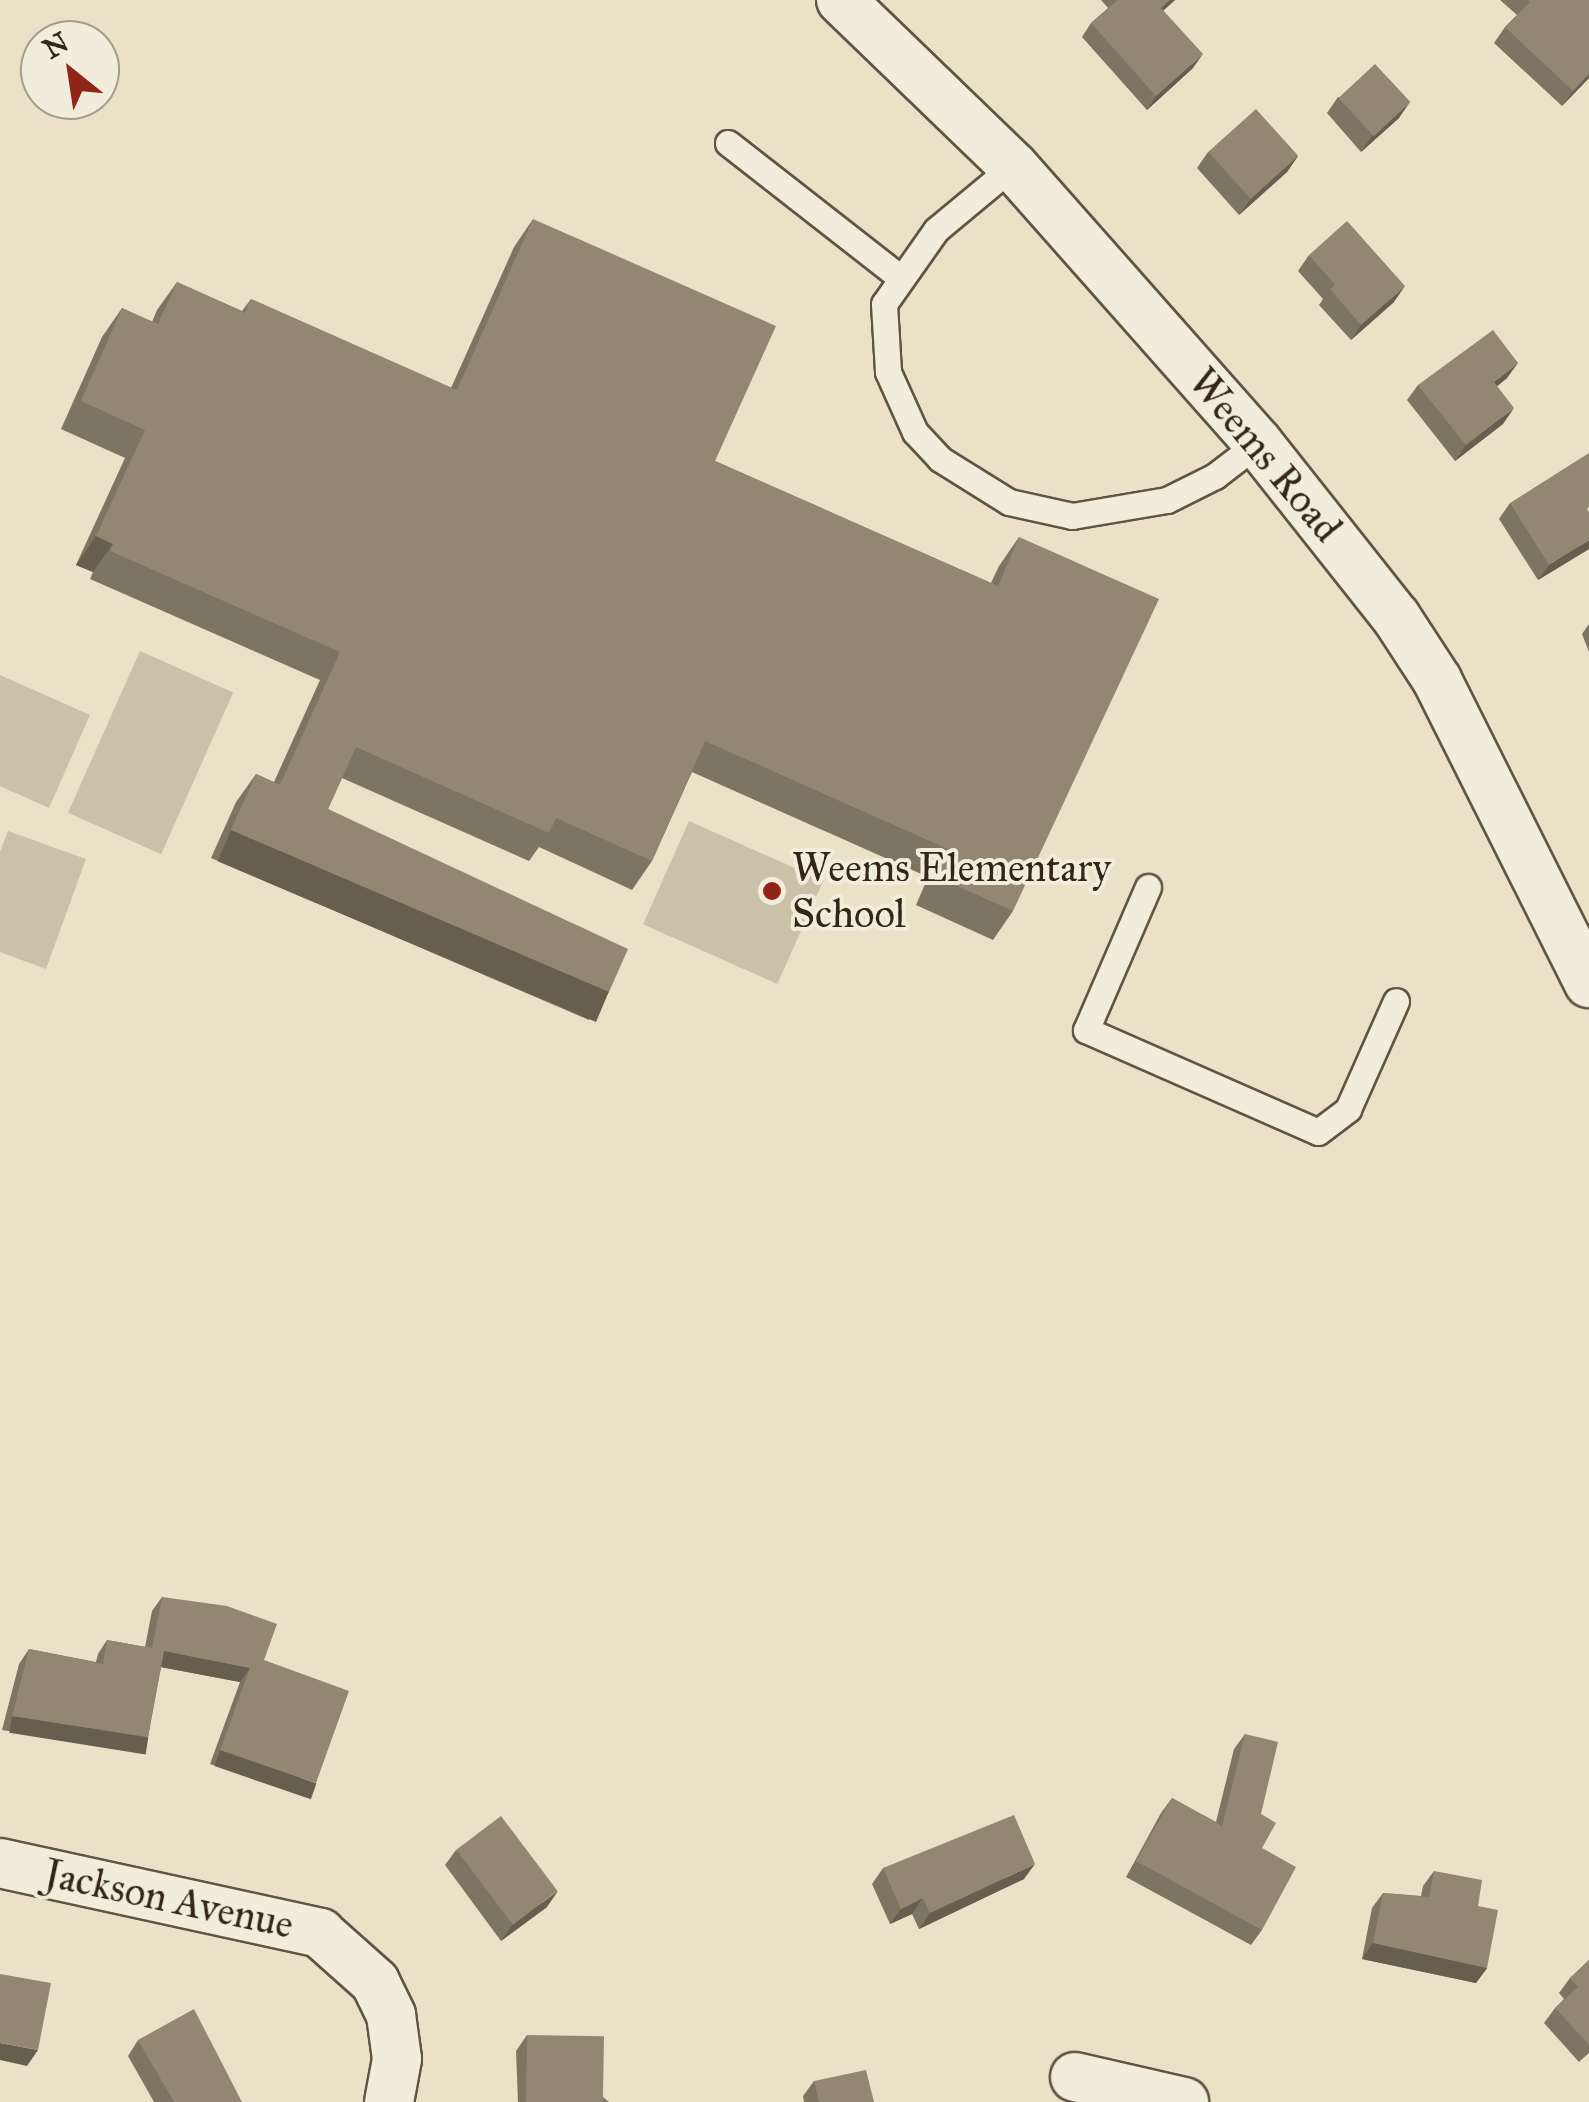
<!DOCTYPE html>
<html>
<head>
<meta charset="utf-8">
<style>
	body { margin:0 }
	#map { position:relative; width:1589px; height:2102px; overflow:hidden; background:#eae1c7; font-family:"IM FELL Great Primer",serif }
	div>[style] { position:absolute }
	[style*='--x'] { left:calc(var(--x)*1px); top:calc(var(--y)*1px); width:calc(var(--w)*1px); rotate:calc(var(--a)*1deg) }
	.green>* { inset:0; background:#cbc1a9; transform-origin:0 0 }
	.roads { filter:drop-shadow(2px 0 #625442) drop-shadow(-2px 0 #625442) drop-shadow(0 2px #625442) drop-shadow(0 -2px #625442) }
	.lane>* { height:25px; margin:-12.5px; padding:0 12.5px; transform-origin:12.5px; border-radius:12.5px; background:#f1ecdb }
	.street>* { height:48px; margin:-24px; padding:0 24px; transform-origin:24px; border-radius:24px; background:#f1ecdb }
	.wall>* { inset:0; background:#7e7462 }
	.shaded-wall>* { inset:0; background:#675e50; transform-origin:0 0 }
	.building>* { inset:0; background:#938772; transform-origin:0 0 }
	.dots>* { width:28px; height:28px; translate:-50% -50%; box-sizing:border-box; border:5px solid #f1ecdb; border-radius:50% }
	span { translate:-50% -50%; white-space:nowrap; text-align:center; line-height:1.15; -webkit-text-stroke:8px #f1ecdb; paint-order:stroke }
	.street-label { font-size:40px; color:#342516 }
	.poi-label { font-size:40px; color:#342516 }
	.left { translate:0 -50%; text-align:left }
	.north { position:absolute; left:20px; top:20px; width:100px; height:100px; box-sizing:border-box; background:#f1ecdb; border:2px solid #a59c8c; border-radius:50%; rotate:330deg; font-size:28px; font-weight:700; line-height:40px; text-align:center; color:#342516 }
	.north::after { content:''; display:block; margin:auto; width:35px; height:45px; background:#8f2418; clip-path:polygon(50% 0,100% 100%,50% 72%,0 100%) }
</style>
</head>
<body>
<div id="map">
	<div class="green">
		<i style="left:140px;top:651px;width:102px;height:177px;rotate:24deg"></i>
		<i style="clip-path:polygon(0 675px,90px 715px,49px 808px,0 786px)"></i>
		<i style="left:689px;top:821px;width:147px;height:113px;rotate:24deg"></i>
		<i style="clip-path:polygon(8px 831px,86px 859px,46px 969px,0 952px,0 852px)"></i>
	</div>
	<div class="roads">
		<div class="lane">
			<i style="--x:728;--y:143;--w:216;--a:38"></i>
			<i style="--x:1013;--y:166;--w:100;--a:140.3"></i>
			<i style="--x:936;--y:230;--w:90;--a:125.1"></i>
			<i style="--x:884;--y:304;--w:68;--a:86.6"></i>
			<i style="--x:888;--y:372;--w:66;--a:65.8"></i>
			<i style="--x:915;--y:432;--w:37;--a:47"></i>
			<i style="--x:940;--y:459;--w:81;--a:31.9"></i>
			<i style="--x:1009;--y:502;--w:65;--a:12.5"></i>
			<i style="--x:1072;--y:516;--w:96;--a:-9.6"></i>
			<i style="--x:1167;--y:500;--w:54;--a:-26.6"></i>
			<i style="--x:1215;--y:476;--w:54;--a:-37.5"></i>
			<i style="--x:1148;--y:887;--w:156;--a:113.4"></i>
			<i style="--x:1086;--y:1030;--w:253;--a:23.7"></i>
			<i style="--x:1318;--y:1132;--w:38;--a:-37"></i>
			<i style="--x:1348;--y:1109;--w:118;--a:-66"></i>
		</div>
		<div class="street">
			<i style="--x:841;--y:0;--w:239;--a:44"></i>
			<i style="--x:1013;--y:166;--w:370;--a:48.5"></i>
			<i style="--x:1258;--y:443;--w:222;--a:51.6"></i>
			<i style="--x:1396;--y:617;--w:75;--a:56.9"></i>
			<i style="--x:1437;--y:680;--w:339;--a:63.4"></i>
			<i style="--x:0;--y:1863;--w:328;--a:12.3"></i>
			<i style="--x:320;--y:1933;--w:74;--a:41.7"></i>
			<i style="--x:375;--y:1982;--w:37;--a:64"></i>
			<i style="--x:391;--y:2015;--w:44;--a:82.2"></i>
			<i style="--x:397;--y:2059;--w:44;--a:100.5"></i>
			<i style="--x:1075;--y:2077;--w:112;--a:12.9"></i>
		</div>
	</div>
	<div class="wall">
		<i style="clip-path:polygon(1101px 0,1175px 0,1163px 10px,1193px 68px,1147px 110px,1082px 37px,1091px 23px,1108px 8px)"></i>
		<i style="clip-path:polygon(1500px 0,1589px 0,1589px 78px,1562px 106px,1494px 43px,1505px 27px,1517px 15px)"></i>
		<i style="clip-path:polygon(1338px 97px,1399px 118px,1361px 152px,1327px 113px)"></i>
		<i style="clip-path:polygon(1208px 152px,1298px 156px,1287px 172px,1239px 215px,1197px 168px)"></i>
		<i style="clip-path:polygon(533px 219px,715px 461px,991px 583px,999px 566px,1019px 537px,1013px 911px,993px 940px,916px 905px,928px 877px,692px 772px,652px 861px,632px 890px,539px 847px,529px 861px,342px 778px,328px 809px,609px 992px,589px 1020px,211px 858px,236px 802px,256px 774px,274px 782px,320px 680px,90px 579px,93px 572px,76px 565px,125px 458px,61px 429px,102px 337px,122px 308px,152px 322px,157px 310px,177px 282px,242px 311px,251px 299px,451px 388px,514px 247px)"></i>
		<i style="clip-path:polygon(1309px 255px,1394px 302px,1351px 340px,1319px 305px,1323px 299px,1298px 271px)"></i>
		<i style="clip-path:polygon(1507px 378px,1497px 386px,1503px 424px,1455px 461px,1407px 400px,1418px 385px)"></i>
		<i style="clip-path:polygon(1510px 503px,1589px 549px,1538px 580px,1499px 519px)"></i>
		<i style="clip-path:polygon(1589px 624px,1589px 652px,1582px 634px)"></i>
		<i style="clip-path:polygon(162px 1597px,264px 1660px,306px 1797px,210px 1764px,240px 1682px,161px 1667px,148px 1737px,138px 1751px,2px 1730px,19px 1664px,29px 1649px,96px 1662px,98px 1654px,107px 1640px,145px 1647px,152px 1611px)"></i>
		<i style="clip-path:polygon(1245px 1734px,1261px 1814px,1262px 1848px,1262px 1930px,1251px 1945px,1126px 1877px,1161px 1813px,1172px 1798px,1216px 1822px,1234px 1749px)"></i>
		<i style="clip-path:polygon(456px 1850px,547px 1907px,501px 1941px,445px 1865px)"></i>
		<i style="clip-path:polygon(883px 1868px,1024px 1879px,919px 1929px,912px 1914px,890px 1924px,872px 1884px)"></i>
		<i style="clip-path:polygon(1434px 1871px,1478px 1906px,1487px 1968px,1476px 1983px,1362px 1959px,1372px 1908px,1383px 1893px,1421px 1896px,1423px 1886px)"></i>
		<i style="clip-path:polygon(1589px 1960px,1589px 2053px,1579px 2062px,1544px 2023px,1555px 2008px,1564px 1999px,1559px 1993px,1570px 1978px)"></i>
		<i style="clip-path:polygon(527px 2035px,609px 2102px,518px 2102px,516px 2051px)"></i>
		<i style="clip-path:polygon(138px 2040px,242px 2102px,154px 2102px,128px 2056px)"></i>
		<i style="clip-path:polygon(814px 2081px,874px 2102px,804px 2102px,803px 2096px)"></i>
	</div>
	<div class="shaded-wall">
		<i style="clip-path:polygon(1170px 0,1175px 0,1152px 21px,1161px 8px)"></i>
		<i style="clip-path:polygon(1203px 54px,1193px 68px,1147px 110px,1156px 96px)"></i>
		<i style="clip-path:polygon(1589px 74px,1589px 78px,1562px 106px,1573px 91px)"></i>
		<i style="clip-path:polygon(1410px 102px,1399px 118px,1361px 152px,1372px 136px)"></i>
		<i style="clip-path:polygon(1298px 156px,1287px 172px,1239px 215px,1250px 200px)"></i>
		<i style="clip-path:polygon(1405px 286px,1394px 302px,1351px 340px,1361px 325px)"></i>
		<i style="clip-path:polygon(1518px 363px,1507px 378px,1483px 398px,1494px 382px)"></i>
		<i style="clip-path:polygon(1514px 408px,1503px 424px,1455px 461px,1466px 445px)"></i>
		<i style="clip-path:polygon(96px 536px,113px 544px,93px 572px,76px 565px)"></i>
		<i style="clip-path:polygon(1589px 540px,1589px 549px,1538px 580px,1549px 565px)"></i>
		<i style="left:231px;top:830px;width:411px;height:34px;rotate:23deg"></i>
		<i style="clip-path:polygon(164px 1651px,250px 1668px,240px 1682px,155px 1666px)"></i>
		<i style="left:12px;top:1716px;width:138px;height:17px;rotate:9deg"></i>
		<i style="left:220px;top:1750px;width:102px;height:17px;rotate:19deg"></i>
		<i style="clip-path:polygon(1035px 1864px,1024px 1879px,919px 1929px,930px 1913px)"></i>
		<i style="clip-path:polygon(558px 1891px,547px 1907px,501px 1941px,512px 1925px)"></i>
		<i style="clip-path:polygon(923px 1898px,912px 1914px,890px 1924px,901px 1909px)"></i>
		<i style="clip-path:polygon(1373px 1943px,1487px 1968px,1476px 1983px,1362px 1959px)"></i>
		<i style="clip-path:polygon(0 2043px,38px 2050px,27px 2066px,0 2060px)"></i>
	</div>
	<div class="building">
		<i style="clip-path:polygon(1118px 0,1170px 0,1161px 8px,1203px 54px,1156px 96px,1091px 23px)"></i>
		<i style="clip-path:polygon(1528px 0,1589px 0,1589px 74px,1573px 91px,1505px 27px,1530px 2px)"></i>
		<i style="left:1375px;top:64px;width:52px;height:50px;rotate:47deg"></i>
		<i style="left:1256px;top:109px;width:63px;height:64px;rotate:48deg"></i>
		<i style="clip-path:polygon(533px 219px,776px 326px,715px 461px,998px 586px,1019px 537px,1159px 599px,1013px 911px,935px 876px,948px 849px,705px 741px,652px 861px,556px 818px,549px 833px,356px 747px,328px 809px,628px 949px,609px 992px,231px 830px,256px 774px,280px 785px,340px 652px,110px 551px,113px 544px,96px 536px,145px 430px,81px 401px,122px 308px,158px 324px,177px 282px,245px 313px,251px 299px,457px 390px)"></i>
		<i style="clip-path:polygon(1347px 221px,1405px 286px,1361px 325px,1330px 289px,1335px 285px,1309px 255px)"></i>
		<i style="clip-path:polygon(1493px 330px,1518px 363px,1494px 382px,1514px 408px,1466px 445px,1418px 385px)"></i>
		<i style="clip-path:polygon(1589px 453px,1589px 507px,1587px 509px,1589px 512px,1589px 540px,1549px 565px,1510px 503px)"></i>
		<i style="clip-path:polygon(162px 1597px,227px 1606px,277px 1624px,264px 1660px,349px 1691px,316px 1783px,220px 1750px,250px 1668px,164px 1651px,148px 1737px,12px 1716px,29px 1649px,103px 1664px,107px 1640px,152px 1648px)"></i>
		<i style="clip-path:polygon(1245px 1734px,1278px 1742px,1261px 1814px,1276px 1823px,1262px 1848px,1296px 1867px,1262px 1930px,1136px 1861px,1172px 1798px,1222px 1826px)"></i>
		<i style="clip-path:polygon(1014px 1815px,1035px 1864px,930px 1913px,923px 1898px,901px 1909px,883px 1868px)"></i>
		<i style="left:501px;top:1816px;width:94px;height:56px;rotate:53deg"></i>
		<i style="clip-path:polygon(1434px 1871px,1482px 1880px,1478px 1906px,1498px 1910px,1487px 1968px,1373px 1943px,1383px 1893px,1429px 1897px)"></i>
		<i style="clip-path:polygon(1589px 1960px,1589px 2045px,1555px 2008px,1578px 1987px,1570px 1978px)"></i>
		<i style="clip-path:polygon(0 1974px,51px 1983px,38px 2050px,0 2043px)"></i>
		<i style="clip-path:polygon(194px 2009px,242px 2102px,174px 2102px,138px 2040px)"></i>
		<i style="left:527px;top:2035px;width:77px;height:67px;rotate:1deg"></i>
		<i style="clip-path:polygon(866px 2070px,874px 2102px,819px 2102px,814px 2081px)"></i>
	</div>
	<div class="dots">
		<i style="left:772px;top:891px;background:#8f2418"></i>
	</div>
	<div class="street-label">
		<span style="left:1265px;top:455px;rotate:50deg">Weems Road</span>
		<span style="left:169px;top:1899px;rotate:12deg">Jackson Avenue</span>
	</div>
	<div class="poi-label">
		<span class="left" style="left:792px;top:891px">Weems Elementary<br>School</span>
	</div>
	<div class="north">N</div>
</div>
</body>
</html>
